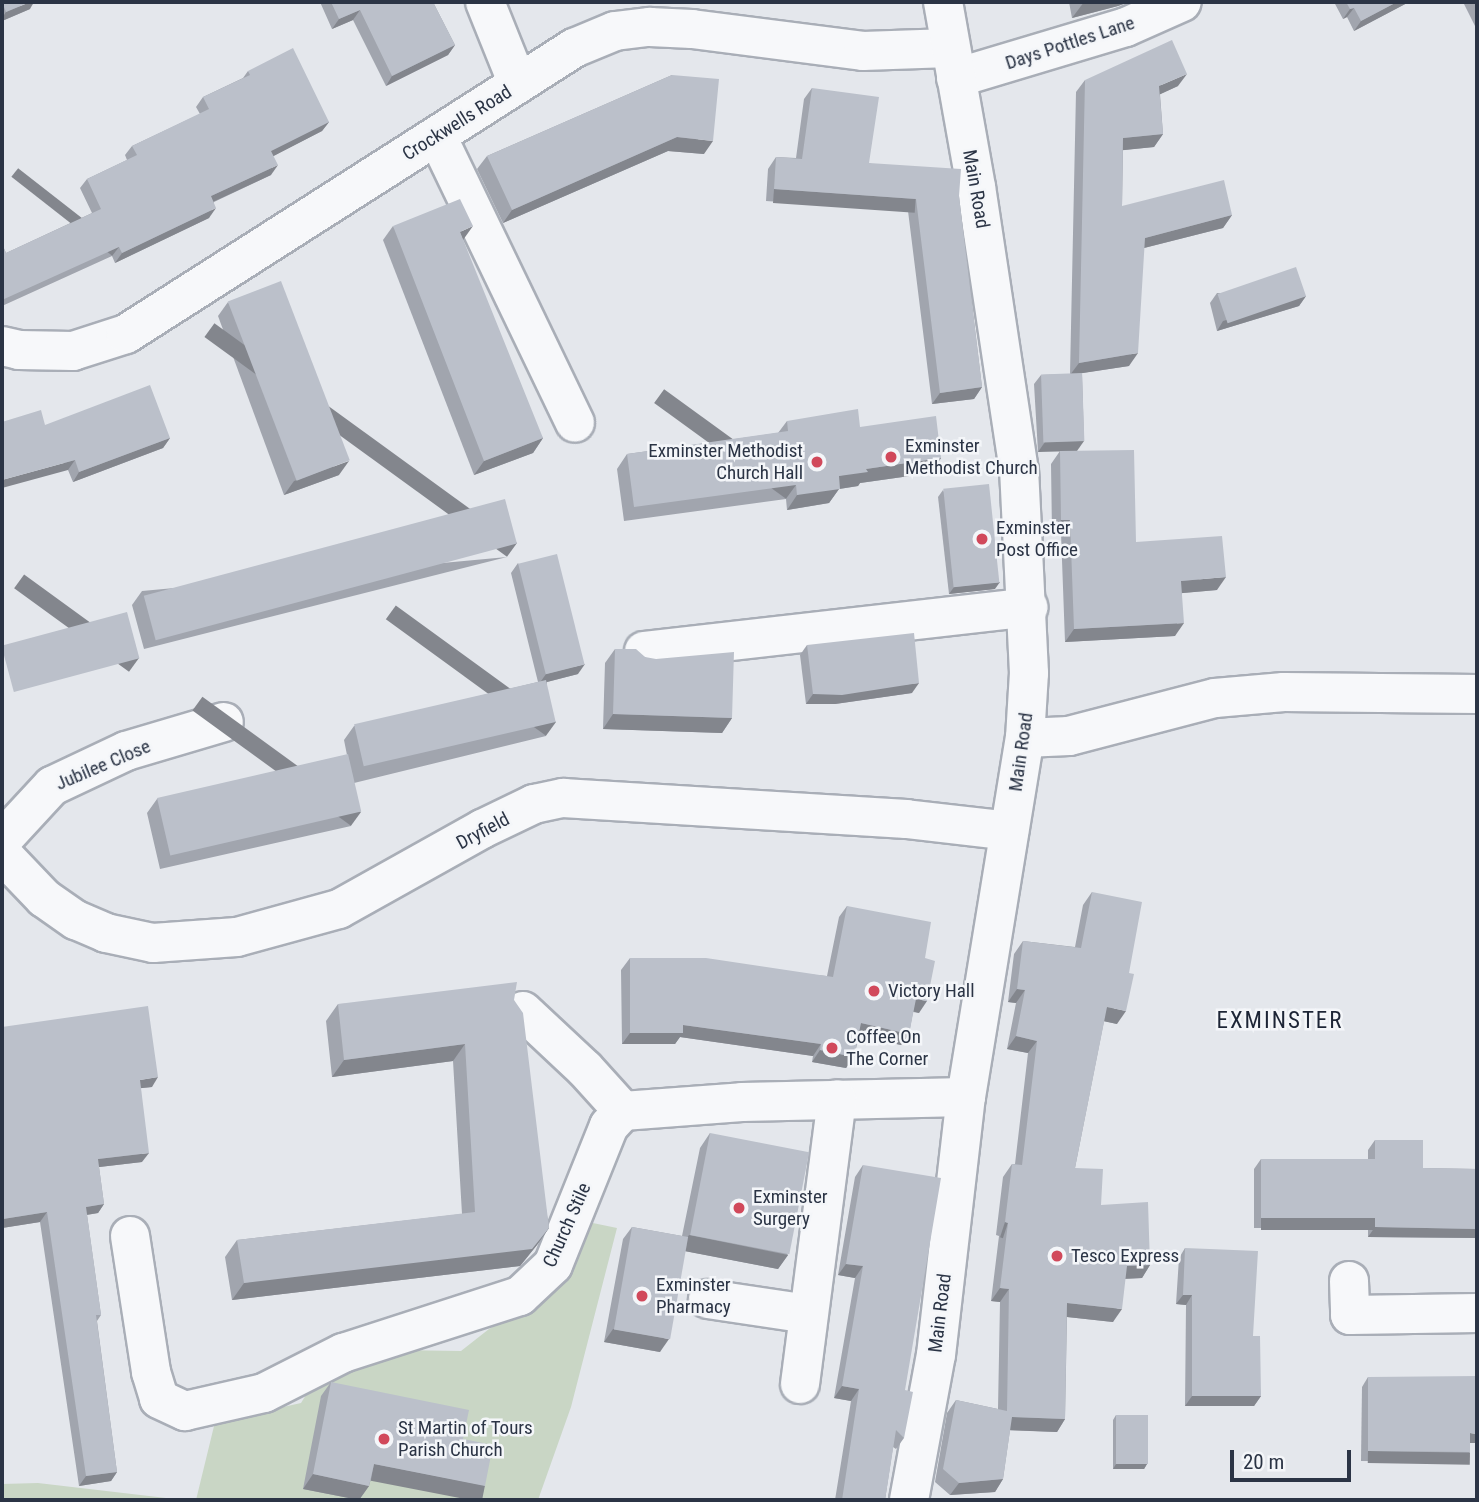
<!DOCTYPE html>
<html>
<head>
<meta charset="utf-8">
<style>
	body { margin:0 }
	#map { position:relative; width:1479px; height:1502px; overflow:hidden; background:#e4e7ec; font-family:"Roboto Condensed",sans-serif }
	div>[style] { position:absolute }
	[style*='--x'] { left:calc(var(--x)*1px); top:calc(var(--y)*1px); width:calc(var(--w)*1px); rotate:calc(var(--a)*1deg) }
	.green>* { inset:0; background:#c9d6c5 }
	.roads { filter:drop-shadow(2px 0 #a9aeb7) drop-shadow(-2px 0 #a9aeb7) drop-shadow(0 2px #a9aeb7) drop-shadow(0 -2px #a9aeb7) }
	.minor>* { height:38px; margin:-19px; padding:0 19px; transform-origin:19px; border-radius:19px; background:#f7f8fa }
	.wall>* { inset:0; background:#a1a5ae }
	.shaded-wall>* { inset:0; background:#83868d; transform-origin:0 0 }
	.building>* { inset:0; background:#bbc0ca; transform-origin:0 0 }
	.dots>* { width:19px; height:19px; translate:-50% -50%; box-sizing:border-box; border:4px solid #f4f6f9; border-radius:50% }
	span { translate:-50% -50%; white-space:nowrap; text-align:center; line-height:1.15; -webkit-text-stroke:5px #f4f6f9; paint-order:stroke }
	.street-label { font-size:19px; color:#2b3445 }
	.poi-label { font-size:19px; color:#2b3445 }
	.left { translate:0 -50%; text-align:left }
	.right { translate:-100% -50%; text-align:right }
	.quarter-label { font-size:23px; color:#1d2536; letter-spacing:2px }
	.frame { position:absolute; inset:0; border:4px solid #2b3445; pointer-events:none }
	.scale { position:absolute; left:1230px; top:1450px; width:121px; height:32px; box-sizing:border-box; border:4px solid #2b3445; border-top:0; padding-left:9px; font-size:21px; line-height:24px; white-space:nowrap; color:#2b3445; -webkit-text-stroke:5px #f4f6f9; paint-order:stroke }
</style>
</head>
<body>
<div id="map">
	<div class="green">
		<i style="clip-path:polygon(588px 1222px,617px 1228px,571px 1407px,538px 1500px,196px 1500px,215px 1422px,301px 1403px,309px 1390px,396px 1350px,461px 1351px,489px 1329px,548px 1297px)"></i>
		<i style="clip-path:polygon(38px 1483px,183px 1500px,2px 1500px,2px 1484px)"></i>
	</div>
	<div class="roads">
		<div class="minor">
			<i style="--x:485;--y:2;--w:88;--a:68.1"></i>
			<i style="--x:956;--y:78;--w:177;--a:-16.7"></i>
			<i style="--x:1126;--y:27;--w:61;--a:-24.1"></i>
			<i style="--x:437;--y:136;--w:318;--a:64.3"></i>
			<i style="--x:2;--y:346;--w:17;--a:13"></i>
			<i style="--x:19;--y:350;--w:54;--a:1.1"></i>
			<i style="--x:73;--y:351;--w:56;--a:-17.8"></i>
			<i style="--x:126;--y:334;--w:532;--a:-32.55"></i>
			<i style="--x:574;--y:48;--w:44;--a:-22.5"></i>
			<i style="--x:615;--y:31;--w:35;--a:-7"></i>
			<i style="--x:650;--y:27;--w:42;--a:2.7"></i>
			<i style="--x:692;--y:29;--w:172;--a:7.3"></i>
			<i style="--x:863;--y:51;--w:87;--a:-2"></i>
			<i style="--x:644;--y:651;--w:387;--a:-6.5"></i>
			<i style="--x:1025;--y:738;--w:44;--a:-2.6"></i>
			<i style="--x:1069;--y:736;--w:151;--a:-14.6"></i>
			<i style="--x:1215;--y:698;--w:69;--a:-5"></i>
			<i style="--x:1284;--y:692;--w:193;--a:0.6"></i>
			<i style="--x:2;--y:840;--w:74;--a:-47.2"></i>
			<i style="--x:52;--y:786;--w:82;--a:-25.3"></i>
			<i style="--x:126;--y:751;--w:102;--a:-16.5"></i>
			<i style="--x:2;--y:854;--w:61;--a:46.3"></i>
			<i style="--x:44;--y:898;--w:39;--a:35"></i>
			<i style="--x:76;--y:920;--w:33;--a:23"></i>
			<i style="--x:106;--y:933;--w:48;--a:12"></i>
			<i style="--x:153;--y:943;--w:84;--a:-4.1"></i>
			<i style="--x:237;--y:937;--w:106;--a:-15.4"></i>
			<i style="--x:339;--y:909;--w:164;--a:-29.2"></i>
			<i style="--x:482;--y:829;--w:58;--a:-25.7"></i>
			<i style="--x:534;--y:804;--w:30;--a:-12"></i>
			<i style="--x:563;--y:798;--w:344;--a:3.5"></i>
			<i style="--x:906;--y:819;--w:104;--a:6.6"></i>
			<i style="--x:523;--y:1011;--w:85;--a:43.1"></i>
			<i style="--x:585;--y:1069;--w:57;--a:47.9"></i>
			<i style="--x:130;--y:1236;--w:138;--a:81.2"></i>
			<i style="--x:151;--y:1372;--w:28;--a:73"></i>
			<i style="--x:159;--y:1399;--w:29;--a:25"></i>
			<i style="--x:185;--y:1411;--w:81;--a:-12.8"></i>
			<i style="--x:264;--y:1393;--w:89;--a:-26.9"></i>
			<i style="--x:343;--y:1353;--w:186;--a:-17.9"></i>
			<i style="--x:520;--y:1296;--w:45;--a:-43.2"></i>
			<i style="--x:553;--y:1265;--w:150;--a:-68.1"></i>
			<i style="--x:609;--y:1126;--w:21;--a:-47"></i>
			<i style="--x:623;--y:1111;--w:119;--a:-4.3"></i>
			<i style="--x:742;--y:1102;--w:224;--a:-1.3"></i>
			<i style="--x:1349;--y:1281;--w:34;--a:88"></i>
			<i style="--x:1350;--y:1315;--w:127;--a:-0.9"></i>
			<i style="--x:708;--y:1299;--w:101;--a:8.5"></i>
			<i style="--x:800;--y:1384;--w:287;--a:-82.6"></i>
			<i style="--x:909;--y:1500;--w:147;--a:-79.5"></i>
			<i style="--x:936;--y:1355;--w:260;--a:-83.4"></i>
			<i style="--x:966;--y:1097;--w:364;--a:-80.7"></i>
			<i style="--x:1025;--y:738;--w:65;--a:-86.5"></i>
			<i style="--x:1029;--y:673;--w:202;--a:-92.8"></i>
			<i style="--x:1019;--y:471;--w:287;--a:-98.6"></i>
			<i style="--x:976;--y:187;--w:188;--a:-100.1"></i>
		</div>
	</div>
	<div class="wall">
		<i style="clip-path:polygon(2px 2px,30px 9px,2px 21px)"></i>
		<i style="clip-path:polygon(320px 2px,433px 2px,455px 45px,448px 55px,386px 86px,353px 20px,332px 29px)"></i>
		<i style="clip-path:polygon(1069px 2px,1129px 2px,1118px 6px,1072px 18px)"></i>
		<i style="clip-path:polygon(1334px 2px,1409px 2px,1354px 31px,1347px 17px,1343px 19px)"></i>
		<i style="clip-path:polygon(1463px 2px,1477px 2px,1477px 30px)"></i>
		<i style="clip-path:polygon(248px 71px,329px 122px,322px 131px,273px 156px,271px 175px,214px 202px,209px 218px,115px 263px,112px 256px,2px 306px,2px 244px,6px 253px,92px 213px,80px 188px,87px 179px,127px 160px,125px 155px,132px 146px,200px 114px,196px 107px,203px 97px,243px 78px)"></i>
		<i style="clip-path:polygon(672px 75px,704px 154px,668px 151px,503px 223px,477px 169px,487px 156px)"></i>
		<i style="clip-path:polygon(1085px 80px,1178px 86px,1160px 94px,1163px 134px,1154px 147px,1123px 150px,1122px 206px,1232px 215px,1223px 228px,1144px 248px,1129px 366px,1082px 373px,1084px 441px,1038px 452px,1034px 384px,1041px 375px,1070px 374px,1076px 92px)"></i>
		<i style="clip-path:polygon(812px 88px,869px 163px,959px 196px,982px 387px,974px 399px,932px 404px,908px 211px,766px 201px,768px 169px,776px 157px,796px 158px,804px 99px)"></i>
		<i style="clip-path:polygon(393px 226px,543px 438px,533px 453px,474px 475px,383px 240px)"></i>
		<i style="clip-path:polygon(1217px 293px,1306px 296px,1299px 306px,1217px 331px,1210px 303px)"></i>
		<i style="clip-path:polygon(228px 302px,339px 475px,284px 495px,218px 316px)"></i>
		<i style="clip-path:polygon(787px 421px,860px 427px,941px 458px,931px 473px,860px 483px,858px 486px,839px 489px,829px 503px,787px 510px,786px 499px,624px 521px,617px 469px,627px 454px,778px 433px)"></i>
		<i style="clip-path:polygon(45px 425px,170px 438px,163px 448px,73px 482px,68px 470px)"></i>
		<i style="clip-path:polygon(1060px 451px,1136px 542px,1217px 590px,1182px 593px,1175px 636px,1065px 642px,1061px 533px,1052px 533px,1051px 464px)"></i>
		<i style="clip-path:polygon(943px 490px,995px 589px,949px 594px,938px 497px)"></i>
		<i style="clip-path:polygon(507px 557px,144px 649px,132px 605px,142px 591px)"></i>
		<i style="clip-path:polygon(518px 563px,578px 674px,547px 682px,546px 736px,354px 783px,351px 826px,160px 869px,147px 813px,157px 799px,347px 755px,344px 740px,354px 726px,538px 682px,511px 573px)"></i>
		<i style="clip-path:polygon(807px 645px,912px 693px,835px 704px,806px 704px,800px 655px)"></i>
		<i style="clip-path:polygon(615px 649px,645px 657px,732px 718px,722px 733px,603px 729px,605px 663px)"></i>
		<i style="clip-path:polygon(1092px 892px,1117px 1024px,1104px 1021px,1075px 1168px,1101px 1205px,1150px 1265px,1142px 1278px,1125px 1279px,1113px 1322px,1067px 1317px,1065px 1419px,1057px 1432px,1010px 1430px,1003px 1479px,995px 1492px,950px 1495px,935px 1482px,947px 1413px,956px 1400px,998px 1409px,1000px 1302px,991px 1301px,999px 1236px,996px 1235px,1003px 1177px,1012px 1164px,1015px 1164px,1028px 1053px,1007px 1049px,1016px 1003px,1008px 1002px,1014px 954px,1023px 941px,1075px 947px,1083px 905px)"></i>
		<i style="clip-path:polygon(847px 906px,925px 958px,919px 1013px,913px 1012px,909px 1034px,901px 1045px,859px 1036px,854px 1057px,846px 1068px,812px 1062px,813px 1056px,680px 1037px,675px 1044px,622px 1044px,621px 970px,630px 958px,827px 976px,839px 917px)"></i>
		<i style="clip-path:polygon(514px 1000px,549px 1228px,537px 1245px,520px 1266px,232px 1300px,225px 1257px,237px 1240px,462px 1214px,453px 1061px,332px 1077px,326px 1021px,338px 1004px)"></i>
		<i style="clip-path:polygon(2px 1027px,152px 1087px,141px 1088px,142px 1162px,99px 1167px,104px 1204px,98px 1213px,87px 1215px,101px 1315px,97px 1321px,117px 1472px,111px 1481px,79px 1486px,40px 1222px,2px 1228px)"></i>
		<i style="clip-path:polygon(710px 1133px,788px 1255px,778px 1269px,685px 1251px,660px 1352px,604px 1342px,623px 1239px,632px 1227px,682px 1236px,700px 1148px)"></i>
		<i style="clip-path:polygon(1375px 1140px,1423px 1168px,1477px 1169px,1477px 1238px,1368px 1237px,1368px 1228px,1254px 1228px,1254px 1169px,1261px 1159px,1368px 1159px,1368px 1150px)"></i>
		<i style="clip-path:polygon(863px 1165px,905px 1390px,904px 1438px,896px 1449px,893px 1447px,885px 1500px,835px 1500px,851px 1401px,834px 1398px,855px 1278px,838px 1275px,855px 1177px)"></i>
		<i style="clip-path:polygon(1185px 1248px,1253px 1336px,1261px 1396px,1254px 1406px,1185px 1406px,1186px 1305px,1176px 1304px,1179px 1258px)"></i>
		<i style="clip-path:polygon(1368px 1377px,1470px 1443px,1470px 1452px,1464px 1462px,1361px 1461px,1362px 1387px)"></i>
		<i style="clip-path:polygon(331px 1382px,463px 1439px,485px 1486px,475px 1500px,371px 1479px,369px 1486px,359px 1500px,303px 1489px,321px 1396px)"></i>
		<i style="clip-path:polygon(1116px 1415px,1147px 1464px,1144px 1469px,1113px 1469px,1113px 1420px)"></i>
	</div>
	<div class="shaded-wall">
		<i style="clip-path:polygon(30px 2px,34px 2px,30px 9px,2px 21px,2px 18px,6px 12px)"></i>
		<i style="clip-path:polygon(1084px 2px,1129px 2px,1118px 6px,1072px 18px)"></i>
		<i style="clip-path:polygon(1397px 2px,1409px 2px,1354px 31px,1361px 21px)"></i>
		<i style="clip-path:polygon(1354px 8px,1347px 17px,1343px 19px,1350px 9px)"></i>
		<i style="clip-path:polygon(360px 10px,353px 20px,332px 29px,339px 19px)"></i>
		<i style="clip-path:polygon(455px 45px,448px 55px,386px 86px,392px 76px)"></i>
		<i style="clip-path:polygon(1187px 74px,1178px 86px,1150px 99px,1159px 86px)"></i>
		<i style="clip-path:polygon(329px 122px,322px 131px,264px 161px,271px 151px)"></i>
		<i style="clip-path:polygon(1163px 134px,1154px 147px,1115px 151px,1123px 138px)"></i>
		<i style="clip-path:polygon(677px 137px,713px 141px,704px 154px,668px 151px,503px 223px,512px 210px)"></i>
		<i style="clip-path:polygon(278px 165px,271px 175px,204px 206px,211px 196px)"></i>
		<i style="left:774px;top:189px;width:142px;height:14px;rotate:4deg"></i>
		<i style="clip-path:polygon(216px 208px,209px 218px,115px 263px,122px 253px)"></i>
		<i style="clip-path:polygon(1232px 215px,1223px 228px,1136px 250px,1145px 238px)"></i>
		<i style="clip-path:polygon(473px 226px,463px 240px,460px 232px)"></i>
		<i style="left:119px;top:247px;width:11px;height:128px;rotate:128deg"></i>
		<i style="clip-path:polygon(1306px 296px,1299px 306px,1217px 331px,1223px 321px)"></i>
		<i style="clip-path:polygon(1138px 353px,1129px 366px,1070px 375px,1079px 363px)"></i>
		<i style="clip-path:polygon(982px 387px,974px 399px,932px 404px,940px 393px)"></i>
		<i style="clip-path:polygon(170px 438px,163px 448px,73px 482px,79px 472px)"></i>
		<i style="clip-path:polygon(543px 438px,533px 453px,474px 475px,484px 461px)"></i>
		<i style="clip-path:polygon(1084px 441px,1077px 451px,1038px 452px,1045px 442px)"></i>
		<i style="clip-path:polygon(941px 458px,931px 473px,860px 483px,858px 486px,839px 489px,829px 503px,787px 510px,797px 495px,839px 476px,866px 469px)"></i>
		<i style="clip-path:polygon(75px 460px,68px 470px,2px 488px,2px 480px)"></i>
		<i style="clip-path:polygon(349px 461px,339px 475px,284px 495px,294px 481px)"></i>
		<i style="left:796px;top:485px;width:17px;height:163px;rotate:126deg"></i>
		<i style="clip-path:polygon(1061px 520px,1070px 520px,1061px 533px,1052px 533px)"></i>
		<i style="left:517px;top:543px;width:17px;height:374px;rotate:126deg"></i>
		<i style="clip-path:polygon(1226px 577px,1217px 590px,1172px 594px,1181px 581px)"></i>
		<i style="clip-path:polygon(1000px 582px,995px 589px,949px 594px,954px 587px)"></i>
		<i style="clip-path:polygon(1184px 623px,1175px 636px,1065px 642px,1074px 629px)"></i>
		<i style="left:139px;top:658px;width:17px;height:142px;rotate:126deg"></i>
		<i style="clip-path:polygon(585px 664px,578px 674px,539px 684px,546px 674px)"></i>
		<i style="clip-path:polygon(919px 683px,912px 693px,835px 704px,806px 704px,813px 694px)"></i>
		<i style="clip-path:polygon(613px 714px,732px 718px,722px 733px,603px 729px)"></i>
		<i style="left:556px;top:722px;width:17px;height:198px;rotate:126deg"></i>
		<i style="left:361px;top:812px;width:17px;height:196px;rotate:126deg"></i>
		<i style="clip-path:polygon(1017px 989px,1025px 990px,1016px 1003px,1008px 1002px)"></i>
		<i style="clip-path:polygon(916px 999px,927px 1001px,919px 1013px,908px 1010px)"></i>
		<i style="clip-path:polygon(1107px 1007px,1126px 1011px,1117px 1024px,1098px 1020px)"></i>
		<i style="clip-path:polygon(861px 1023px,909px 1034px,901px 1045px,853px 1034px)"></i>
		<i style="clip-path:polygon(683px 1025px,821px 1044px,813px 1056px,680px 1037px,675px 1044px,622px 1044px,630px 1033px)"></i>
		<i style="clip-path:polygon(1016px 1036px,1037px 1041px,1028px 1053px,1007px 1049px)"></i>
		<i style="clip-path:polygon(465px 1044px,453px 1061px,332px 1077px,344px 1060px)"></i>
		<i style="clip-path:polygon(820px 1050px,854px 1057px,846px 1068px,812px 1062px)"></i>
		<i style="clip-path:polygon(158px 1077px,152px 1087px,133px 1089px,140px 1080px)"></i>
		<i style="clip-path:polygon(149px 1153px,142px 1162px,91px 1168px,98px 1159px)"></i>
		<i style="clip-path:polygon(104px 1204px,98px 1213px,79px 1216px,86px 1207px)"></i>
		<i style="clip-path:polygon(47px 1212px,40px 1222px,2px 1228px,2px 1221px,3px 1219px)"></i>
		<i style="left:1261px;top:1218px;width:114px;height:12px"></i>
		<i style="left:1005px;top:1222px;width:3px;height:16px;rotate:18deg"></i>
		<i style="clip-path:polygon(1375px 1227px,1477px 1229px,1477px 1238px,1368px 1237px)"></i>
		<i style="clip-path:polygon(549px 1228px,537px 1245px,520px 1266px,232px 1300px,244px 1283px)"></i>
		<i style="clip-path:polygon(689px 1235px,788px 1255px,778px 1269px,679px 1250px)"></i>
		<i style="clip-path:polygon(846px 1264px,863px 1266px,855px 1278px,838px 1275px)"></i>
		<i style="clip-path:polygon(1150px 1265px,1142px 1278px,1118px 1279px,1127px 1266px)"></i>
		<i style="clip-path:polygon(1000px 1288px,1009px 1289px,1000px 1302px,991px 1301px)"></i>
		<i style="clip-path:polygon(1183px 1295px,1192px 1295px,1186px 1305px,1176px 1304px)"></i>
		<i style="clip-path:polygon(1067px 1303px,1122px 1309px,1113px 1322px,1058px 1316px)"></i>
		<i style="clip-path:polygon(613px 1329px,669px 1339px,660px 1352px,604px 1342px)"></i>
		<i style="clip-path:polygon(842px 1386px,859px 1389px,851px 1401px,834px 1398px)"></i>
		<i style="clip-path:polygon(1192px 1396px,1261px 1396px,1254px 1406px,1185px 1406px)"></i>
		<i style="clip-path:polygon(1012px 1417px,1065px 1419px,1057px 1432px,1003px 1430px)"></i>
		<i style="clip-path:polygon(1470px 1433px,1477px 1434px,1477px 1443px,1463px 1443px)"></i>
		<i style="left:1368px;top:1451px;width:102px;height:12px;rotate:1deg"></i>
		<i style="left:374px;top:1464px;width:113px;height:17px;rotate:11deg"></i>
		<i style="clip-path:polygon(1116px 1464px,1147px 1464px,1144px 1469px,1113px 1469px)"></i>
		<i style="clip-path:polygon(117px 1472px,111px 1481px,79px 1486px,86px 1476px)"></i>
		<i style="clip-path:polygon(313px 1474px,369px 1486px,359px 1500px,303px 1489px)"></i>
		<i style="clip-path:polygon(1003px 1479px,995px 1492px,950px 1495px,959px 1483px)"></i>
	</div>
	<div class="building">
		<i style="clip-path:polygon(2px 2px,30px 2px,6px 12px)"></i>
		<i style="clip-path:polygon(331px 2px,433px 2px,455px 45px,392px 76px,360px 10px,339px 19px)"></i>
		<i style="clip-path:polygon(1346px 2px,1397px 2px,1361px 21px,1354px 8px,1350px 9px)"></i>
		<i style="clip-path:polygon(1172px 40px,1187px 74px,1159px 86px,1163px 134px,1123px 138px,1122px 206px,1224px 180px,1232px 215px,1145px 238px,1138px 353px,1079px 363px,1085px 80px)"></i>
		<i style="clip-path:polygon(293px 48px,329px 122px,271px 151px,278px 165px,211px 196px,216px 208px,122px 253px,119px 247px,2px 300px,2px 244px,6px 253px,101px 209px,87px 179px,137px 155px,132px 146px,209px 109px,203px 97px,250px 75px,248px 71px)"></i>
		<i style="clip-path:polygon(672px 75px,719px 79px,713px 141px,677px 137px,512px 210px,487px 156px)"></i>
		<i style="clip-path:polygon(812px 88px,879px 97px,869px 163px,961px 169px,959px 196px,982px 387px,940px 393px,916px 199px,774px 189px,776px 157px,802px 159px)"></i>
		<i style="clip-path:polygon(460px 199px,473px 226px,460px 232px,543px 438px,484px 461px,393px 226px)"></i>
		<i style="left:1296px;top:267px;width:31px;height:83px;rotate:71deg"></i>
		<i style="left:281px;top:281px;width:192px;height:57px;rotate:69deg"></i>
		<i style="left:1082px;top:373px;width:68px;height:41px;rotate:88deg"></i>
		<i style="clip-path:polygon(150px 385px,170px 438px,79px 472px,75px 460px,2px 480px,2px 422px,41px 410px,45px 425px)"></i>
		<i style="clip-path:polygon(858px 409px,860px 427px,936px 416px,941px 458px,866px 469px,868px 472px,839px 476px,840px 489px,797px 495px,796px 485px,634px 507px,627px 454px,788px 431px,787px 421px)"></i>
		<i style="clip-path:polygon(1134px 450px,1136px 542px,1222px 536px,1226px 577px,1181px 581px,1184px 623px,1074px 629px,1070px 520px,1061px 520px,1060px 451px)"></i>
		<i style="left:989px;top:484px;width:99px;height:46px;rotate:84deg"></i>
		<i style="left:505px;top:499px;width:46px;height:374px;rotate:75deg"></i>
		<i style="left:557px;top:554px;width:114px;height:40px;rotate:76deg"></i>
		<i style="left:127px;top:612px;width:48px;height:130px;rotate:75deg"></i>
		<i style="clip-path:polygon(914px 633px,919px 683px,842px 695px,813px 694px,807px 645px)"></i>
		<i style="clip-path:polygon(615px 649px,636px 649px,645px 657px,656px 659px,734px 652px,732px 718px,613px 714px)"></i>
		<i style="left:546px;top:680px;width:43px;height:197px;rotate:77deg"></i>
		<i style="left:348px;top:754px;width:59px;height:196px;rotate:77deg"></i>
		<i style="clip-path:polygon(1092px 892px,1142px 902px,1129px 973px,1134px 974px,1126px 1011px,1107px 1007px,1075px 1168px,1103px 1169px,1101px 1205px,1148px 1202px,1150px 1265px,1127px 1266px,1122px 1309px,1067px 1303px,1065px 1419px,1012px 1417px,1003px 1479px,959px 1483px,943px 1469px,956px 1400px,1007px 1411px,1009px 1289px,1000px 1288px,1008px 1223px,1005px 1222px,1012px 1164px,1022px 1165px,1037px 1041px,1016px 1036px,1025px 990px,1017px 989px,1023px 941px,1081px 948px)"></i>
		<i style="clip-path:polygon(847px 906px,931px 922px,925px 958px,935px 961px,927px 1001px,916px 999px,909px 1034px,861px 1023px,854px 1057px,820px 1050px,821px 1044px,683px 1025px,683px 1033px,630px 1033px,630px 958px,706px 958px,833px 977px)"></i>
		<i style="clip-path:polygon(517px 982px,514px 1000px,523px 1013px,549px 1228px,532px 1249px,244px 1283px,237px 1240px,475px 1212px,465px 1044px,344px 1060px,338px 1004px)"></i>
		<i style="clip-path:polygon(148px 1006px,158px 1077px,140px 1080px,149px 1153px,98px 1159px,104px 1204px,86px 1207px,101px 1315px,96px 1315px,117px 1472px,86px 1476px,47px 1212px,3px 1219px,2px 1208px,2px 1152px,4px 1152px,2px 1136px,2px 1027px)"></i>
		<i style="left:710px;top:1133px;width:101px;height:104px;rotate:11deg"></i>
		<i style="clip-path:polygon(1375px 1140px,1423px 1140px,1423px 1168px,1477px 1169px,1477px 1229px,1375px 1227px,1375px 1218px,1261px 1218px,1261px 1159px,1375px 1159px)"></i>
		<i style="clip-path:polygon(863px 1165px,941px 1178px,905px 1390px,913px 1392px,904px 1438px,896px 1430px,885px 1500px,842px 1500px,859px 1389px,842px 1386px,863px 1266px,846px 1264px)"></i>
		<i style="left:632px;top:1227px;width:57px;height:104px;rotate:10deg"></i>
		<i style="clip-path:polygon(1185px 1248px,1258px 1251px,1253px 1336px,1260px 1336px,1261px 1396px,1192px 1396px,1192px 1295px,1183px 1295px)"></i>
		<i style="clip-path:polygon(1477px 1376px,1477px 1434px,1470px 1433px,1470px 1452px,1368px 1451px,1368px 1377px)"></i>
		<i style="clip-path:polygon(331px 1382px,469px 1410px,463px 1439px,493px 1445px,485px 1486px,374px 1464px,369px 1486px,313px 1474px)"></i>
		<i style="left:1116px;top:1415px;width:32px;height:49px"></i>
	</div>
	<div class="dots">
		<i style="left:891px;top:457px;background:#d1495b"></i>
		<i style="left:817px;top:462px;background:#d1495b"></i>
		<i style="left:982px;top:539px;background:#d1495b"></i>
		<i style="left:874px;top:991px;background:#d1495b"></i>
		<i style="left:832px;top:1048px;background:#d1495b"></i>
		<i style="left:739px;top:1208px;background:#d1495b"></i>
		<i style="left:1057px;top:1256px;background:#d1495b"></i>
		<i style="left:642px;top:1296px;background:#d1495b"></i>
		<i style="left:384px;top:1439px;background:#d1495b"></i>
	</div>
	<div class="street-label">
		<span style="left:1070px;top:43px;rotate:-18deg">Days Pottles Lane</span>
		<span style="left:457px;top:123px;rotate:-32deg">Crockwells Road</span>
		<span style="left:976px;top:189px;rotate:80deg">Main Road</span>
		<span style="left:1021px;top:752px;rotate:-82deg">Main Road</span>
		<span style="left:103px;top:765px;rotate:-23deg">Jubilee Close</span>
		<span style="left:483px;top:831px;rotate:-28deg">Dryfield</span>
		<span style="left:567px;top:1225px;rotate:-66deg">Church Stile</span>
		<span style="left:940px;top:1313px;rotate:-83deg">Main Road</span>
	</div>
	<div class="poi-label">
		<span class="left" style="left:905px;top:457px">Exminster<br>Methodist Church</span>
		<span class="right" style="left:803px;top:462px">Exminster Methodist<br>Church Hall</span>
		<span class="left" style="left:996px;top:539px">Exminster<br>Post Office</span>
		<span class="left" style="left:888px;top:991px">Victory Hall</span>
		<span class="left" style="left:846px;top:1048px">Coffee On<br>The Corner</span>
		<span class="left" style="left:753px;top:1208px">Exminster<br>Surgery</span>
		<span class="left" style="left:1071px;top:1256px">Tesco Express</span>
		<span class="left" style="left:656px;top:1296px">Exminster<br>Pharmacy</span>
		<span class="left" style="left:398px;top:1439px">St Martin of Tours<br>Parish Church</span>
	</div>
	<div class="quarter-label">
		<span style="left:1280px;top:1021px">EXMINSTER</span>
	</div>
	<div class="frame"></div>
	<div class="scale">20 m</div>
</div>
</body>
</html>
